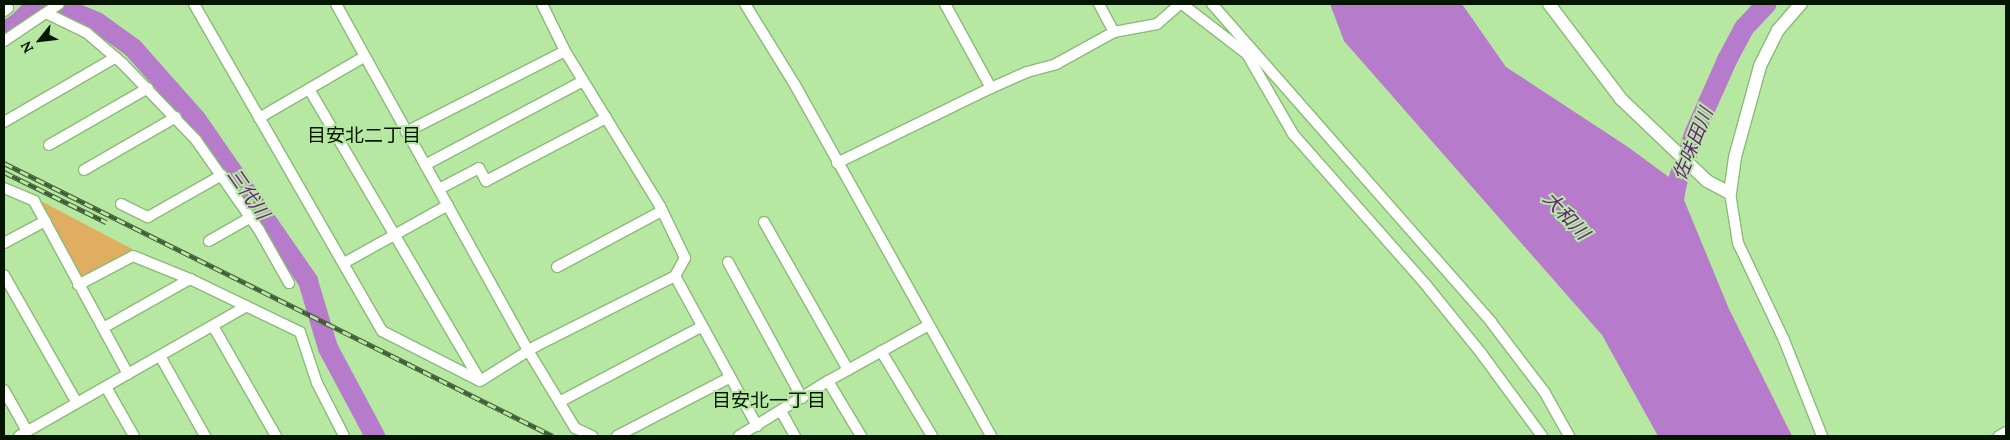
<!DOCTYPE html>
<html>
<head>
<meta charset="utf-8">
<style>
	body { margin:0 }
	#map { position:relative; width:2010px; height:440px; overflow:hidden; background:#b6e8a2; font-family:Lora,"Noto Sans JP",serif }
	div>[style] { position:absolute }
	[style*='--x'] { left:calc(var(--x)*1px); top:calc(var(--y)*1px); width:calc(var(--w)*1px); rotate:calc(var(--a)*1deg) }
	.green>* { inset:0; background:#e0ae61 }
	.water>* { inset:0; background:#b77bcc }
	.river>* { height:20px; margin:-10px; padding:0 10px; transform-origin:10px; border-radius:10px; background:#b77bcc }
	.roads { filter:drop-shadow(1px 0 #8bba78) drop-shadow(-1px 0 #8bba78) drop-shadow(0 1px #8bba78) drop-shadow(0 -1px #8bba78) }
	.minor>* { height:10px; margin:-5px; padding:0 5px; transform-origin:5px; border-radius:5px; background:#fff }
	.tertiary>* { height:12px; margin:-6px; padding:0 6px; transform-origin:6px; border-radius:6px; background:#fff }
	.rail>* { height:5px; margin-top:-2.5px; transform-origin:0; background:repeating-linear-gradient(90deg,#b6e8a2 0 9px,#405c37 0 18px); box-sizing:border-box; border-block:1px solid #405c37 }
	span { translate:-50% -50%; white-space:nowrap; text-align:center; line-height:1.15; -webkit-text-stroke:4px #b6e8a2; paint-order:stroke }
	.neighbourhood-label { font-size:19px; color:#041500 }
	.water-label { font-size:19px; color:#681d7f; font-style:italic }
	.frame { position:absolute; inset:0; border:5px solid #041500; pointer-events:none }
	.north { position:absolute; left:15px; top:15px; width:50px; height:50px; -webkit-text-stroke:4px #b6e8a2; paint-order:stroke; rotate:241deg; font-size:14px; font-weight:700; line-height:20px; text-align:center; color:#041500 }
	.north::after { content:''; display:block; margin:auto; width:18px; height:22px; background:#041500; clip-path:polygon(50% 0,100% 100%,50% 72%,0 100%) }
</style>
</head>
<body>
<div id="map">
	<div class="green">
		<i style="clip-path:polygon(37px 199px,134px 250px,79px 279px)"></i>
	</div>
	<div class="water">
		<i style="clip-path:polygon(1330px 4px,1462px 4px,1506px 67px,1628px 147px,1677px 183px,1729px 309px,1792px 436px,1658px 436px,1602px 335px,1344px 41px)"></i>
	</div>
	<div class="river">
		<i style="--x:54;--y:4;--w:47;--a:22.7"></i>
		<i style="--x:97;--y:22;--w:44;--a:35.8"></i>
		<i style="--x:133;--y:48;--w:95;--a:48.4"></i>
		<i style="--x:196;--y:119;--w:197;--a:55.3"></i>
		<i style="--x:308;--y:281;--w:70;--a:73.4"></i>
		<i style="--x:328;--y:348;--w:100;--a:61.9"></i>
		<i style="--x:4;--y:32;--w:17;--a:-33"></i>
		<i style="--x:18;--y:23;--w:27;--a:-45"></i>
		<i style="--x:1672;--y:209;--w:26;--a:-79"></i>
		<i style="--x:1677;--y:183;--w:54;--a:-70.6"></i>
		<i style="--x:1695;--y:132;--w:79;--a:-66"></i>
		<i style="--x:1727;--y:60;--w:36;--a:-62"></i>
		<i style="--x:1744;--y:28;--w:33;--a:-47"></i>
	</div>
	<div class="roads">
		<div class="minor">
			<i style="--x:194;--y:4;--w:377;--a:60.1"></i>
			<i style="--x:382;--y:331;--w:110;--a:27"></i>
			<i style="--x:480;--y:381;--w:66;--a:-32"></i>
			<i style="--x:536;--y:346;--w:156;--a:-26.7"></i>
			<i style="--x:675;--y:276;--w:21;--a:-61"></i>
			<i style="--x:685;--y:258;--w:58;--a:-115.7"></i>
			<i style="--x:660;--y:206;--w:182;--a:-121.5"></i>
			<i style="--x:565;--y:51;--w:52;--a:-116.1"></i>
			<i style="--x:336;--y:4;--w:398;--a:61"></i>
			<i style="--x:529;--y:352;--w:89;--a:58.8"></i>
			<i style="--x:575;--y:428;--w:19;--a:25"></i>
			<i style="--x:745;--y:4;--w:95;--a:58.3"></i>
			<i style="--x:795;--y:85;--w:402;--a:60.8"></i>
			<i style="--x:945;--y:4;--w:96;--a:61.3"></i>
			<i style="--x:1099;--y:4;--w:32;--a:62"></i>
			<i style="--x:1182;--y:4;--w:82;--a:37.6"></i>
			<i style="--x:1247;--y:54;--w:92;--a:60.1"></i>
			<i style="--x:1293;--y:134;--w:201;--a:48.6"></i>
			<i style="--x:1426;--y:285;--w:87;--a:51"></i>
			<i style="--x:1481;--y:353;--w:103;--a:53.7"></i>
			<i style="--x:1212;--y:4;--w:423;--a:48.7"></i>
			<i style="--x:1491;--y:322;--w:89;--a:52.7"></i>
			<i style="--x:1545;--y:393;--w:49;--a:60.8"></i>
			<i style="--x:4;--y:6;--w:4;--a:27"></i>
			<i style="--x:8;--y:8;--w:5;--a:143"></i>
			<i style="--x:48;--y:14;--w:43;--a:26"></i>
			<i style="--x:87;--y:33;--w:46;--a:40.6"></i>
			<i style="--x:122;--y:63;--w:107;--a:46.1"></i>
			<i style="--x:196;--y:140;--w:110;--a:55"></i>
			<i style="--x:259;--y:230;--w:61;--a:60.5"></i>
			<i style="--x:4;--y:41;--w:66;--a:-33.9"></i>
			<i style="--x:309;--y:89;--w:336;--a:59.6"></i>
			<i style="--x:259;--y:118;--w:121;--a:-30.2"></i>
			<i style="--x:4;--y:122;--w:129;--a:-30.1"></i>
			<i style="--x:406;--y:132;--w:178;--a:-27"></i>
			<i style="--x:49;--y:145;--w:114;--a:-29.9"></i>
			<i style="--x:837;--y:163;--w:171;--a:-26"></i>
			<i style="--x:991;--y:88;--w:39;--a:-24"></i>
			<i style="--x:1027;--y:72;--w:30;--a:-15"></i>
			<i style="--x:1056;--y:64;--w:66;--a:-28.9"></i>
			<i style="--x:1114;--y:32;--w:44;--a:-10.5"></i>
			<i style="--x:1157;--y:24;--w:30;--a:-41"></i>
			<i style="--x:425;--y:165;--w:179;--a:-28"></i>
			<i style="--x:84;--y:170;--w:106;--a:-29.9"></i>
			<i style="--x:4;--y:188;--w:33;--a:23"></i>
			<i style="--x:34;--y:201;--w:197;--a:61.5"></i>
			<i style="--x:439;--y:189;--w:45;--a:-27.7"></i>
			<i style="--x:479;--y:168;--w:15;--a:62"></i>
			<i style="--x:486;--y:181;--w:136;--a:-27.7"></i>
			<i style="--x:1730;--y:193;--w:51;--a:80.9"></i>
			<i style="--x:1738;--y:243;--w:107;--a:64.6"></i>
			<i style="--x:1784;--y:340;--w:103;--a:68.4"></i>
			<i style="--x:121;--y:204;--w:30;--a:26"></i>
			<i style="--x:148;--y:217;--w:85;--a:-29.6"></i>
			<i style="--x:764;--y:222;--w:170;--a:60.4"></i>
			<i style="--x:209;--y:241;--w:48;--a:-29.7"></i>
			<i style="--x:4;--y:243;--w:47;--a:-28.2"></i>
			<i style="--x:728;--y:262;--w:155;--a:61.4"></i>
			<i style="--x:344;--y:263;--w:119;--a:-29.1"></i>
			<i style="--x:557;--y:267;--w:119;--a:-28.1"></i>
			<i style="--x:4;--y:275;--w:147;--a:60.3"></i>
			<i style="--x:675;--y:276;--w:171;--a:61.3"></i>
			<i style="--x:78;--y:285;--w:62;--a:-27.8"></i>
			<i style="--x:133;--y:256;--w:61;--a:22"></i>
			<i style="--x:190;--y:279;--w:122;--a:25.7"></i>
			<i style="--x:300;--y:332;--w:54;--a:71.6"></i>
			<i style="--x:317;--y:383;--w:59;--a:63"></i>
			<i style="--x:213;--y:326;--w:127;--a:60.2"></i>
			<i style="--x:103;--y:328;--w:100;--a:-29.4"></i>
			<i style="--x:881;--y:351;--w:99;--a:59"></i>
			<i style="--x:160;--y:356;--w:92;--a:60.6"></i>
			<i style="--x:828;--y:381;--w:64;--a:59"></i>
			<i style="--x:106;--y:387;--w:56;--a:60.3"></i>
			<i style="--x:4;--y:390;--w:47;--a:60.7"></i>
			<i style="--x:561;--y:401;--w:158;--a:-27.9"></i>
			<i style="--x:781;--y:411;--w:29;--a:61"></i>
			<i style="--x:19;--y:436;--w:262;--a:-29.7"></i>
			<i style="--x:617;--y:436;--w:126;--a:-27.4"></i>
			<i style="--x:739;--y:436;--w:105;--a:-31.7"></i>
			<i style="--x:828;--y:381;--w:115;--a:-29"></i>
			<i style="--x:1999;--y:436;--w:8;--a:-30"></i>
		</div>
		<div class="tertiary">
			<i style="--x:1549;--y:4;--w:119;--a:52.8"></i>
			<i style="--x:1621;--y:99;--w:119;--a:43.6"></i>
			<i style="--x:1707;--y:181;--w:26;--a:28"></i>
			<i style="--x:1730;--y:193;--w:36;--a:-82"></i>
			<i style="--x:1735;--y:157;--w:94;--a:-74.6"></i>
			<i style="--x:1760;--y:66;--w:40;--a:-63.4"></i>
			<i style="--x:1778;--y:30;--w:35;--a:-49"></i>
		</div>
	</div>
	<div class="rail">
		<i style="--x:4;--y:163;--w:613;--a:26.44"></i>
		<i style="--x:4;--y:172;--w:114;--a:26.1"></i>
	</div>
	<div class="neighbourhood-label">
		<span style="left:364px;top:136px">目安北二丁目</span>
		<span style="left:769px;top:401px">目安北一丁目</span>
	</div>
	<div class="water-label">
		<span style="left:1693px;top:144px;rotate:-68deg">佐味田川</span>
		<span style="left:248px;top:194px;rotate:55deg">三代川</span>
		<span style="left:1566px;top:216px;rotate:47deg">大和川</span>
	</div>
	<div class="frame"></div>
	<div class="north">N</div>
</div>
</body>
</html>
